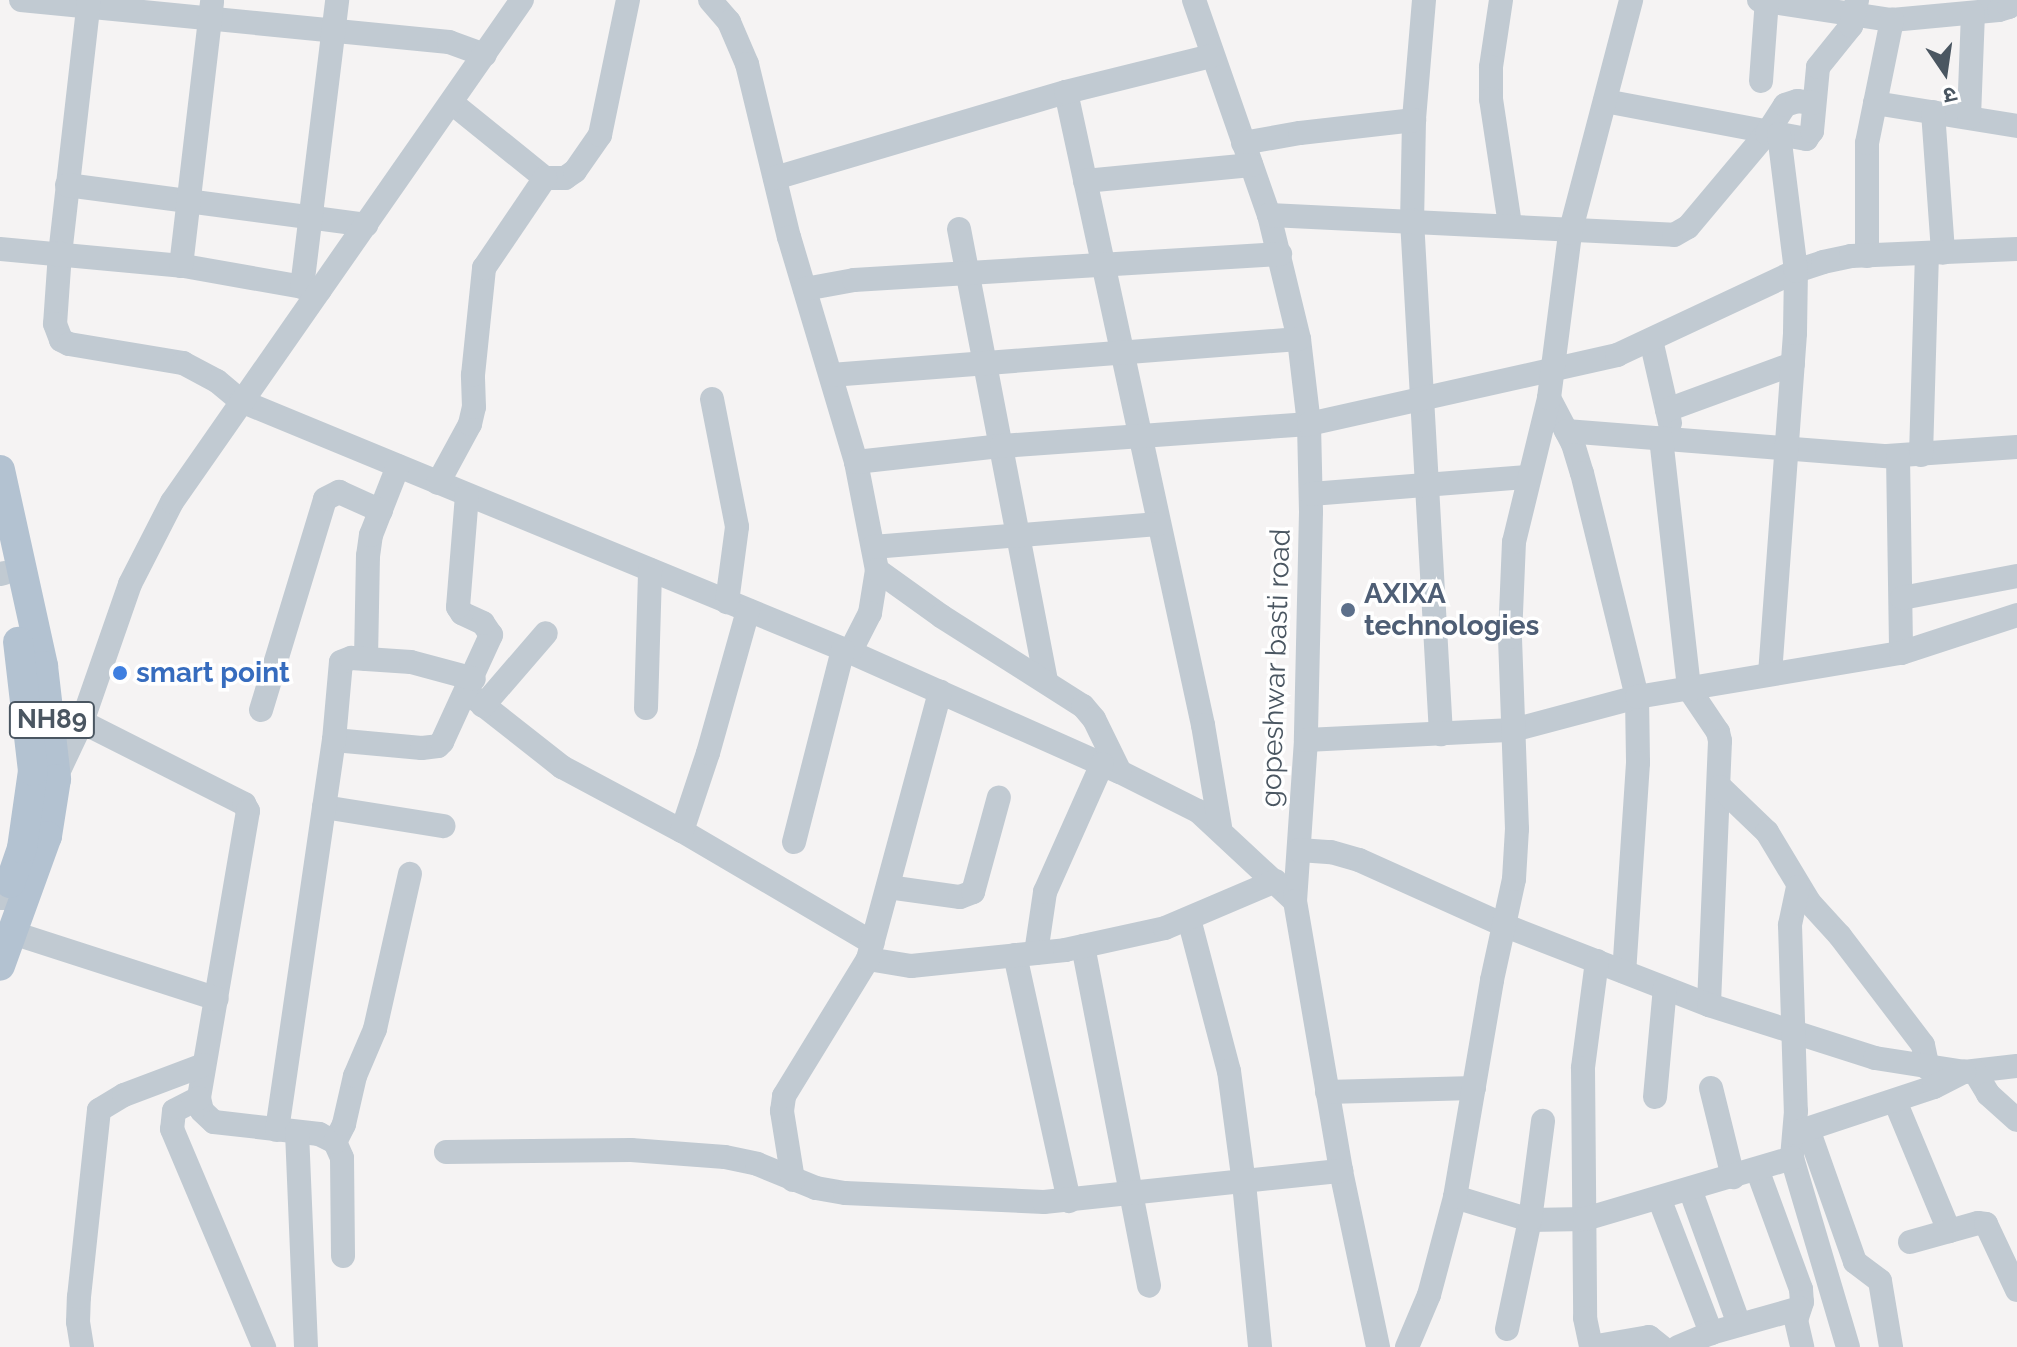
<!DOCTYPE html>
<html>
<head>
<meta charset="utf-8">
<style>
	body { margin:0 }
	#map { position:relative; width:2017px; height:1347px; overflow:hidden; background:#f5f3f3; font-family:Raleway,"Noto Sans Devanagari",sans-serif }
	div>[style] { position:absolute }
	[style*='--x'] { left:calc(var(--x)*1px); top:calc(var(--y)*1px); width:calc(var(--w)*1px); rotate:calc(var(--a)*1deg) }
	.minor>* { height:24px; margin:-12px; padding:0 12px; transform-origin:12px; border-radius:12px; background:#c1cad2 }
	.major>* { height:30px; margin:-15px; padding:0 15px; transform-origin:15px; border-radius:15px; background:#b3c2d1 }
	.dots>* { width:22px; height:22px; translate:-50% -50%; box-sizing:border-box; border:4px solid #fff; border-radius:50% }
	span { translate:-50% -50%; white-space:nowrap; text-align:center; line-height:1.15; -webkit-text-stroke:7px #fff; paint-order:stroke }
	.shield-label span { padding:2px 6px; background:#fff; border:2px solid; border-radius:6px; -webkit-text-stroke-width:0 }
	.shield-label { font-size:26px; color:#4a5661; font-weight:700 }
	.service-label { font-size:28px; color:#4e5e75; font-weight:700 }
	.left { translate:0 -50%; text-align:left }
	.street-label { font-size:28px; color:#4a5661 }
	.shop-label { font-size:28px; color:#366cbe; font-weight:700 }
	.north { position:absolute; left:1905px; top:32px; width:80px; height:80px; -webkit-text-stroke:6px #fff; paint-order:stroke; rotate:167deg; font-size:22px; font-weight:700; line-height:32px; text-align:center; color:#4a5661 }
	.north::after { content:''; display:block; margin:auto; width:28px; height:36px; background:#4a5661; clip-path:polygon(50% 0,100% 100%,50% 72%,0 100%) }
</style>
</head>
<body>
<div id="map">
	<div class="minor">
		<i style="--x:21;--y:0;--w:430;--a:5.6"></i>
		<i style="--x:449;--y:42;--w:38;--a:20"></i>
		<i style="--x:89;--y:0;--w:255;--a:96.5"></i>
		<i style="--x:60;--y:253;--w:71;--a:94"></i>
		<i style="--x:55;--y:324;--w:17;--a:69"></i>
		<i style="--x:61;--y:340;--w:9;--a:27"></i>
		<i style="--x:69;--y:344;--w:116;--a:9.5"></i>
		<i style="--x:183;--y:363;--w:38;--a:28"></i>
		<i style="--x:217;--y:381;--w:31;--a:40"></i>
		<i style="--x:241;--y:401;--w:659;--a:22.4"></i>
		<i style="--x:850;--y:652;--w:295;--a:24"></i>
		<i style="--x:1120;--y:772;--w:87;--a:26.6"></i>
		<i style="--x:1198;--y:811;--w:132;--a:42.9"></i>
		<i style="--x:710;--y:0;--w:29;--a:49"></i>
		<i style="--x:729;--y:22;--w:46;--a:66.8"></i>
		<i style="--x:747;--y:64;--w:178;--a:76.4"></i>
		<i style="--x:789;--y:237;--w:235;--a:73.4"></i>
		<i style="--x:856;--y:462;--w:110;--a:79"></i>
		<i style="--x:877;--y:570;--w:44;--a:99.2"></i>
		<i style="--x:870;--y:613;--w:44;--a:117.1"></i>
		<i style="--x:1194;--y:0;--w:228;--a:70.8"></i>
		<i style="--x:1269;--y:215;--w:128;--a:76.4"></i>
		<i style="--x:1299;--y:339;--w:86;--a:83.3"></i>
		<i style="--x:1309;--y:424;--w:88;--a:88.7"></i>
		<i style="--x:1311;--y:512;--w:228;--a:91.3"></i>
		<i style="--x:1306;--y:740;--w:161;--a:93.9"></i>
		<i style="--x:1295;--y:901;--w:274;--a:80.3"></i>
		<i style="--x:1341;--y:1171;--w:180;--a:78.1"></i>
		<i style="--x:1424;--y:0;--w:120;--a:94.8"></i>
		<i style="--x:1414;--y:120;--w:100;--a:91.1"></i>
		<i style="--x:1412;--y:220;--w:515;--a:86.77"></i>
		<i style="--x:1501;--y:0;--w:68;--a:98.5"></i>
		<i style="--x:1491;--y:67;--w:32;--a:90"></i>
		<i style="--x:1491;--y:99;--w:127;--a:81.4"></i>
		<i style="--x:1759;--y:0;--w:134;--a:8.6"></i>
		<i style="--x:1892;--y:20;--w:107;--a:-5.3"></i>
		<i style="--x:1999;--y:10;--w:10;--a:-17"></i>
		<i style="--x:2009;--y:7;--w:9;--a:-54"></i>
		<i style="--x:1761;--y:81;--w:81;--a:-85.8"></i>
		<i style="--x:1066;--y:92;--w:648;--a:77.79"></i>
		<i style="--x:1203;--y:725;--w:103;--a:80.5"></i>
		<i style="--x:1605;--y:101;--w:205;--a:10.7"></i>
		<i style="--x:1806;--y:139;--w:10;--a:-53"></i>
		<i style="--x:1812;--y:131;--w:64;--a:-84.6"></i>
		<i style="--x:1818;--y:67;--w:53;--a:-51.2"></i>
		<i style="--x:1851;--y:26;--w:27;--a:-77"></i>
		<i style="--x:452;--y:103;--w:119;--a:38.9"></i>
		<i style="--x:545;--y:178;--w:20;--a:0"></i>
		<i style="--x:565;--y:178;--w:12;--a:-35"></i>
		<i style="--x:575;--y:171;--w:44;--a:-55.2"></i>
		<i style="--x:600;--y:135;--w:138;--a:-78.3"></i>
		<i style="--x:1875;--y:103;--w:144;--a:9.2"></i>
		<i style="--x:1933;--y:112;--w:141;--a:85.9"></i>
		<i style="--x:1969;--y:117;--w:104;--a:-87.8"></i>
		<i style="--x:1243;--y:143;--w:58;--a:-10"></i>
		<i style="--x:1300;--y:133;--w:115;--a:-6.5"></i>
		<i style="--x:775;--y:178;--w:303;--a:-16.5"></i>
		<i style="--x:1066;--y:92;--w:150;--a:-13.9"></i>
		<i style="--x:1085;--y:181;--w:167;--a:-5.5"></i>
		<i style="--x:67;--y:185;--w:302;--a:7.6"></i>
		<i style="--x:1269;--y:215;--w:405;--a:2.8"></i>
		<i style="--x:1674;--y:235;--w:16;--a:-30"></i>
		<i style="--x:1688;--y:227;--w:123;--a:-50"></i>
		<i style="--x:1767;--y:133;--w:33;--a:-57"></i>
		<i style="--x:1785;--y:105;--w:13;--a:-18"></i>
		<i style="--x:1797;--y:101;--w:17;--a:7"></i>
		<i style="--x:959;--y:229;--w:460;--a:79.1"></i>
		<i style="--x:0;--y:249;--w:185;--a:5.3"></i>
		<i style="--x:184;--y:266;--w:138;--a:10"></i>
		<i style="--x:1867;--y:256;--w:113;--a:-90"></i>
		<i style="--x:1867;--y:143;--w:126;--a:-78.5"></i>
		<i style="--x:181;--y:266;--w:266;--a:-83.3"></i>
		<i style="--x:302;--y:287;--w:289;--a:-83"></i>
		<i style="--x:805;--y:289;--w:50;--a:-10.4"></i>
		<i style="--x:854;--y:280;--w:427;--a:-3.5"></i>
		<i style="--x:1651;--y:340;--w:85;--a:77.1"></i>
		<i style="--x:831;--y:375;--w:469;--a:-4.4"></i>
		<i style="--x:1549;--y:398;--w:52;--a:62.4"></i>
		<i style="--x:1573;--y:444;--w:30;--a:73"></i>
		<i style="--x:1582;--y:473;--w:231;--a:76.2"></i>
		<i style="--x:1637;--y:697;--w:66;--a:89.1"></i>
		<i style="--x:1638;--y:763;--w:209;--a:93.8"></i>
		<i style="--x:712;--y:399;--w:130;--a:78.9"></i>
		<i style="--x:737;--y:527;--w:76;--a:97.6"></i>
		<i style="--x:1667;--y:410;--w:134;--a:-20.1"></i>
		<i style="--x:1566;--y:431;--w:322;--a:4.5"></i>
		<i style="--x:1887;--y:456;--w:130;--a:-4"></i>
		<i style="--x:1661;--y:438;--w:253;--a:83.6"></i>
		<i style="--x:1689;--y:689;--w:52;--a:56"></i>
		<i style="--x:1718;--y:732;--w:9;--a:77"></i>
		<i style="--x:1720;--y:741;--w:264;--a:92.4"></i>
		<i style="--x:1921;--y:455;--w:201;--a:-88.3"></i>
		<i style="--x:1898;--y:456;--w:197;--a:89.1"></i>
		<i style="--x:856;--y:462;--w:147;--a:-6.3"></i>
		<i style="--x:1002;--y:446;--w:308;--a:-4.1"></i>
		<i style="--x:1309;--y:424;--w:316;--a:-12.6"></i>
		<i style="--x:1617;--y:355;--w:198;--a:-25.1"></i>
		<i style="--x:1796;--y:271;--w:28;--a:-18"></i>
		<i style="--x:1823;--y:262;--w:29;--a:-12"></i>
		<i style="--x:1851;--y:256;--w:166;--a:-2.4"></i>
		<i style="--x:438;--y:483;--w:67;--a:-61.5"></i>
		<i style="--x:470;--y:424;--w:17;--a:-77"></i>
		<i style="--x:474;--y:407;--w:32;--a:-92"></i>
		<i style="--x:473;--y:375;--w:108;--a:-84.1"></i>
		<i style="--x:484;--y:268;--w:109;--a:-55.9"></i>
		<i style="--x:1311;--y:494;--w:219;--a:-4.5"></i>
		<i style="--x:873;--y:547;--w:286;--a:-4.6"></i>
		<i style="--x:877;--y:570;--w:79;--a:35.7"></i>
		<i style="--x:941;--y:616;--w:168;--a:32.4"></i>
		<i style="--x:1083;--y:706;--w:17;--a:50"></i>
		<i style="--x:1094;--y:719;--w:59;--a:63.9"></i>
		<i style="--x:0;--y:574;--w:4;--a:-14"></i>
		<i style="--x:1902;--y:598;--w:117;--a:-10.8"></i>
		<i style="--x:366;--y:659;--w:103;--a:-88.9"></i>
		<i style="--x:368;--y:556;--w:21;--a:-82"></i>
		<i style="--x:371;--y:535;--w:74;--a:-68.6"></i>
		<i style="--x:1770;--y:674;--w:342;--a:-85.8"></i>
		<i style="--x:1795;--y:333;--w:62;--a:-89.1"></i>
		<i style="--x:1796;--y:271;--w:138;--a:-97.1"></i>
		<i style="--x:468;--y:693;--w:120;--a:38.2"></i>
		<i style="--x:562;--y:767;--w:136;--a:28.1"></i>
		<i style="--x:682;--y:831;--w:221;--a:30.4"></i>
		<i style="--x:483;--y:706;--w:96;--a:-49.2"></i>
		<i style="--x:646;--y:708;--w:138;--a:-88.3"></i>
		<i style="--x:261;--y:710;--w:220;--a:-73.1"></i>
		<i style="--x:325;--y:499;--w:16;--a:-27"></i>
		<i style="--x:339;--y:492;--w:46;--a:24.3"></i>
		<i style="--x:82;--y:722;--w:182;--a:26.8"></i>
		<i style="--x:244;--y:804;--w:8;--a:60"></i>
		<i style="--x:248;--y:811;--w:291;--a:99.7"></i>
		<i style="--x:199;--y:1098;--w:13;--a:77"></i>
		<i style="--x:202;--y:1111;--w:16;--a:43"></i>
		<i style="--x:214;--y:1122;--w:106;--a:6.5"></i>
		<i style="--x:319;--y:1134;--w:18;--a:27"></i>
		<i style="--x:335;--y:1142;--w:17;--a:66"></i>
		<i style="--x:342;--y:1158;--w:98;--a:89.4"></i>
		<i style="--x:334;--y:740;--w:88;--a:5.2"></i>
		<i style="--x:422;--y:748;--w:16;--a:-7"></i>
		<i style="--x:438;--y:746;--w:6;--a:-45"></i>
		<i style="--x:442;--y:742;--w:118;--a:-65.4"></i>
		<i style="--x:491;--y:635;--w:14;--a:-124"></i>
		<i style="--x:483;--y:623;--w:23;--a:-155"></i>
		<i style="--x:462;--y:613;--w:7;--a:-124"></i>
		<i style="--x:458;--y:607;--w:112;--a:-85.4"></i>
		<i style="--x:1306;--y:740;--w:207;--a:-2.8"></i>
		<i style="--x:1513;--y:730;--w:128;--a:-14.9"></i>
		<i style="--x:1637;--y:697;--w:268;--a:-9.5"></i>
		<i style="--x:1901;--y:653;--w:122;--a:-18.1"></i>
		<i style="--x:55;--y:779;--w:63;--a:-64.7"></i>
		<i style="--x:82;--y:722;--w:146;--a:-70.8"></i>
		<i style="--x:130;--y:584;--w:92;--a:-62.9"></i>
		<i style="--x:172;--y:502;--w:612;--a:-55.12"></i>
		<i style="--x:1720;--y:787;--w:65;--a:43.8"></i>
		<i style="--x:1767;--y:832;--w:82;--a:59"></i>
		<i style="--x:1809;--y:902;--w:46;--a:47.6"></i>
		<i style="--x:1840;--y:936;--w:137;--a:52.7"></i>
		<i style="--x:1923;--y:1045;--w:24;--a:78"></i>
		<i style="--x:324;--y:807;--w:121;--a:9.1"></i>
		<i style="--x:682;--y:831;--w:82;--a:-71.6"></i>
		<i style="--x:708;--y:753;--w:148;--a:-74.3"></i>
		<i style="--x:794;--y:842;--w:198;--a:-75.7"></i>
		<i style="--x:1299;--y:850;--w:32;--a:4"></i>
		<i style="--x:1331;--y:852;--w:29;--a:16"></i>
		<i style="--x:1359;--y:860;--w:161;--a:24.2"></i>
		<i style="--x:1506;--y:926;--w:218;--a:21.3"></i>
		<i style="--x:1709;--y:1005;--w:174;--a:17.7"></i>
		<i style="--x:1875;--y:1058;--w:90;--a:8.9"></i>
		<i style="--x:1964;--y:1072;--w:53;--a:-6.5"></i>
		<i style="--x:888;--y:887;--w:73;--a:7.9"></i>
		<i style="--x:960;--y:897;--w:14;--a:-21"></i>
		<i style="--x:973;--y:892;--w:98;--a:-74.7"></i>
		<i style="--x:1798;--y:887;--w:39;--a:102"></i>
		<i style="--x:1790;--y:925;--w:186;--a:88.2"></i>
		<i style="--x:1796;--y:1111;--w:47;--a:94.9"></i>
		<i style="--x:1792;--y:1158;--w:197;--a:73.5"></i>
		<i style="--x:0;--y:898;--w:5;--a:0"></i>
		<i style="--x:1189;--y:919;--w:157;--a:75.3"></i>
		<i style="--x:1229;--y:1071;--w:113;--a:82.4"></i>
		<i style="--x:1244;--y:1183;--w:165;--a:84.4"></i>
		<i style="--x:13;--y:933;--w:214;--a:17.9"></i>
		<i style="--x:1083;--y:946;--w:346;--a:79"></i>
		<i style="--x:1036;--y:953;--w:62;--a:-81.6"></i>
		<i style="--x:1045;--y:892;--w:140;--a:-66"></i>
		<i style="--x:1015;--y:955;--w:252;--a:77.6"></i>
		<i style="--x:868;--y:959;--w:44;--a:9.2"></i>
		<i style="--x:911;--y:966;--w:155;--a:-5.9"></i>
		<i style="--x:1065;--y:950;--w:102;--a:-12.4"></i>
		<i style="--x:1165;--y:928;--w:120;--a:-23.1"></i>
		<i style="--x:1597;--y:961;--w:108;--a:97.5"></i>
		<i style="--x:1583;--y:1068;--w:250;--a:89.5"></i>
		<i style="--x:1585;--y:1318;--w:30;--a:78"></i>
		<i style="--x:1591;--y:1347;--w:59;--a:-9.8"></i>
		<i style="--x:1649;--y:1337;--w:16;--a:38"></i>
		<i style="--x:1975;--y:1072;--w:26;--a:59"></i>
		<i style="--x:1988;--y:1094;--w:39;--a:42"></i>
		<i style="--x:1711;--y:1088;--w:92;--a:76.1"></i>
		<i style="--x:1327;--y:1092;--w:147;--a:-1.6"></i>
		<i style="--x:1655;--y:1097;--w:109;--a:-84.8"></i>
		<i style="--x:199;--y:1098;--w:28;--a:153"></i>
		<i style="--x:174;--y:1111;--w:18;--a:96"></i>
		<i style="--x:172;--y:1129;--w:237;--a:67.1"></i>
		<i style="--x:1895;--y:1101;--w:141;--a:67.4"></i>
		<i style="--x:1808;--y:1129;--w:141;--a:70.5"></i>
		<i style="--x:1855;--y:1262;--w:31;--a:37"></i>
		<i style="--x:1880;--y:1281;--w:67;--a:80.5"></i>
		<i style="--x:277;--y:1130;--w:394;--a:-81.7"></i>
		<i style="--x:334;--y:740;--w:78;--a:-84.9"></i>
		<i style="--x:341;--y:662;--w:11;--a:-22"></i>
		<i style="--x:351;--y:658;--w:60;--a:3.8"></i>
		<i style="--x:411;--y:662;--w:65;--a:15.1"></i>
		<i style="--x:297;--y:1132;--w:215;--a:87.6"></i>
		<i style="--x:1795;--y:1133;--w:146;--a:-18.3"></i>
		<i style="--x:1934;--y:1087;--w:34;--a:-27"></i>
		<i style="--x:335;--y:1142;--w:20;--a:-63"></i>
		<i style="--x:344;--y:1124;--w:49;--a:-77.1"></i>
		<i style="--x:355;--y:1076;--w:51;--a:-66.9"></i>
		<i style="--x:375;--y:1029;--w:159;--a:-77.3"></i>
		<i style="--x:446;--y:1152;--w:185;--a:-0.6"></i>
		<i style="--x:631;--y:1150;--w:94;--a:4.3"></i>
		<i style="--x:725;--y:1157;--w:33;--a:12"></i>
		<i style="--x:757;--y:1164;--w:64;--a:22.1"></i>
		<i style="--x:816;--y:1188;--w:29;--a:10"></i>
		<i style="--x:845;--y:1193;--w:199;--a:2.6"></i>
		<i style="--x:1044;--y:1202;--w:299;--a:-6"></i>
		<i style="--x:1757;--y:1169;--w:128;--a:69.9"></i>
		<i style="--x:1801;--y:1289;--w:13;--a:86"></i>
		<i style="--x:1802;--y:1302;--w:19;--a:108"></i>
		<i style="--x:1796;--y:1320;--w:28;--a:77"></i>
		<i style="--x:793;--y:1180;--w:70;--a:-99.1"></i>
		<i style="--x:782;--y:1111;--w:15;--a:-82"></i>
		<i style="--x:784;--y:1096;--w:161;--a:-58.5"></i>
		<i style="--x:868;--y:959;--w:277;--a:-74.9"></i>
		<i style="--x:1690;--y:1189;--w:144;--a:70.1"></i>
		<i style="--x:1455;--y:1197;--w:78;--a:17"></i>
		<i style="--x:1530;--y:1220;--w:55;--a:-1"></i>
		<i style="--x:1585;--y:1219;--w:216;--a:-16.4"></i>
		<i style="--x:1659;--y:1198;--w:145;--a:68.9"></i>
		<i style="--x:1910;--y:1242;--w:71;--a:-15.6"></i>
		<i style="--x:1978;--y:1223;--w:8;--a:7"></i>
		<i style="--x:1986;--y:1224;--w:73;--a:64.8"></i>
		<i style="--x:1507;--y:1329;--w:111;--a:-78.1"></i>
		<i style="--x:1530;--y:1220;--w:100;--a:-82.5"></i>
		<i style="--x:82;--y:1347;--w:25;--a:-99"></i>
		<i style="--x:78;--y:1322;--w:25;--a:-88"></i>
		<i style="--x:79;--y:1297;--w:188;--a:-83.9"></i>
		<i style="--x:99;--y:1110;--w:29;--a:-31"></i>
		<i style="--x:124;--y:1095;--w:85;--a:-20.6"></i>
		<i style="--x:1407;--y:1347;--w:56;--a:-67.1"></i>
		<i style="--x:1429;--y:1295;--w:101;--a:-75.1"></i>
		<i style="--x:1455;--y:1197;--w:220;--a:-80.3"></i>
		<i style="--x:1492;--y:980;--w:103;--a:-77.7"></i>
		<i style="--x:1514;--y:879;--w:50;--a:-86.6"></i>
		<i style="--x:1517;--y:829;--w:192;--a:-92.1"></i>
		<i style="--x:1510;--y:637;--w:95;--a:-87.6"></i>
		<i style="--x:1514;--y:542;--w:148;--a:-76.3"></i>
		<i style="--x:1549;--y:398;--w:166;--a:-82.7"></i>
		<i style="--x:1570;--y:233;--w:241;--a:-75.3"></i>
		<i style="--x:1678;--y:1347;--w:36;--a:-23"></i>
		<i style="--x:1711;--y:1333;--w:92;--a:-15.7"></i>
	</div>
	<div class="major">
		<i style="--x:0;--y:470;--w:201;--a:77.6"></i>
		<i style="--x:43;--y:666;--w:114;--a:83.4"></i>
		<i style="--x:56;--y:779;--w:58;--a:99"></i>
		<i style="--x:47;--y:836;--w:138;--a:109.9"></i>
		<i style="--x:10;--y:883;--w:37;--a:-71"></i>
		<i style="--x:22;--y:848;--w:78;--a:-81.9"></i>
		<i style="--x:33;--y:771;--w:130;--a:-96.6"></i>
	</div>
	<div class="dots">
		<i style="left:1348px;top:610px;background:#5c6f8a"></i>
		<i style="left:120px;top:673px;background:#3f7fe0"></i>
	</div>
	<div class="shield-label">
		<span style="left:52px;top:720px">NH89</span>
	</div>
	<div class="service-label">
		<span class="left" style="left:1364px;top:610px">AXIXA<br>technologies</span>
	</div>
	<div class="street-label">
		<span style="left:1276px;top:668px;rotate:-88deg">gopeshwar basti road</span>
	</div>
	<div class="shop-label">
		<span class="left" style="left:136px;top:673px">smart point</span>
	</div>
	<div class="north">उ</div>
</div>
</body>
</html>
